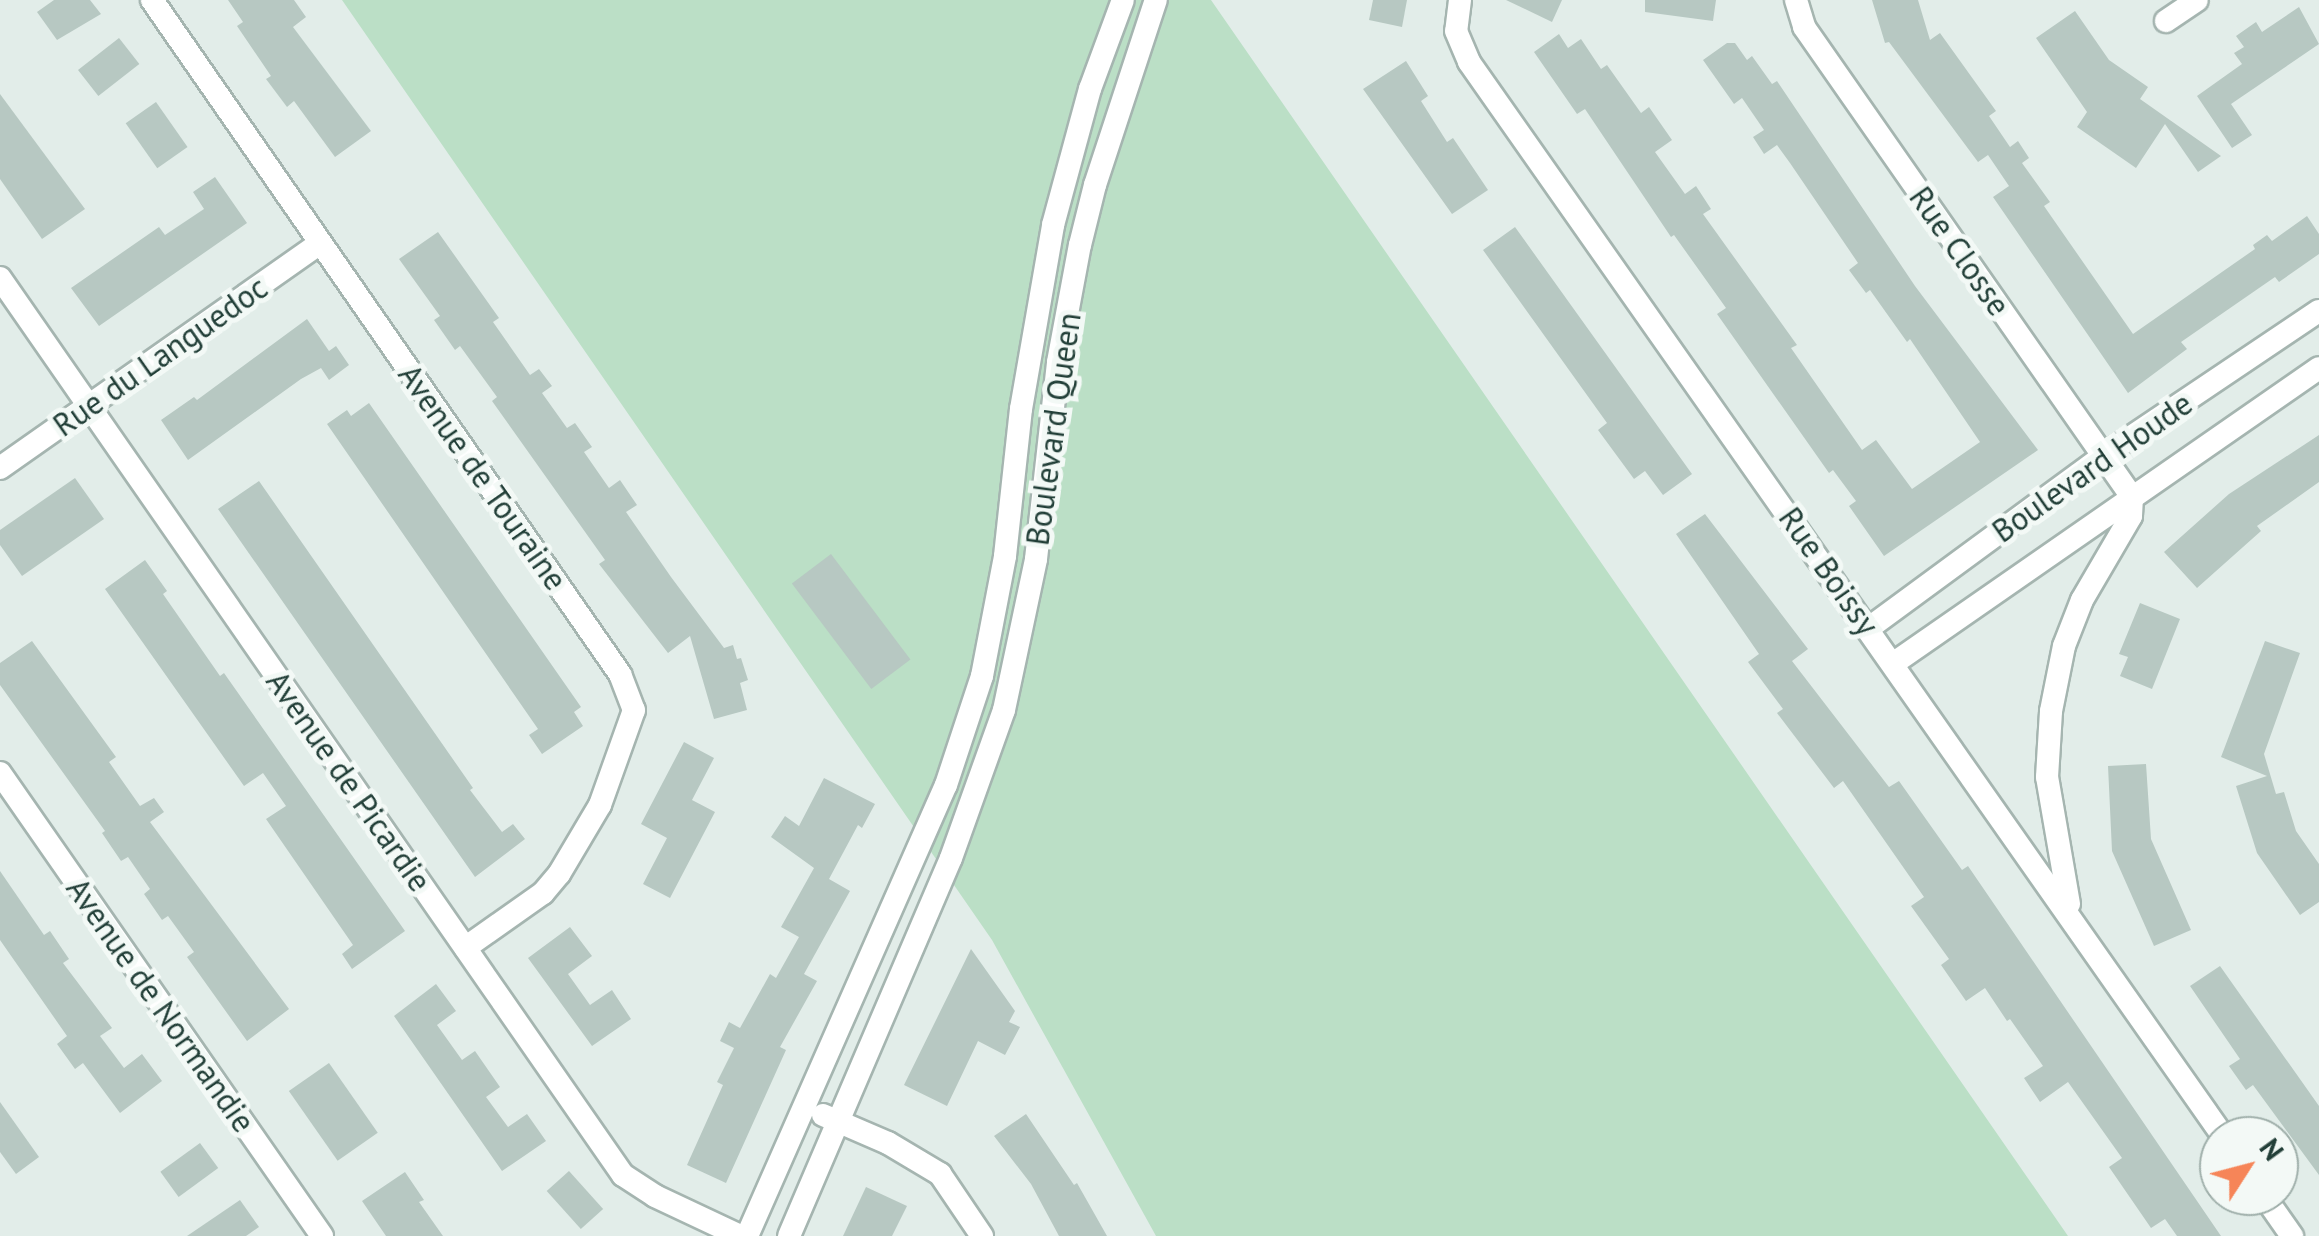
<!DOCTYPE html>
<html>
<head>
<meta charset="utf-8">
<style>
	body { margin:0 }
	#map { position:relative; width:2319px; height:1236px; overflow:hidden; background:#e2ede9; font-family:"PT Sans",sans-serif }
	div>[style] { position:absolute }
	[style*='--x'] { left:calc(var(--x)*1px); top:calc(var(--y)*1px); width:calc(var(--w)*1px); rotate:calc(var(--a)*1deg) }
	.green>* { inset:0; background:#bbdfc6 }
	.building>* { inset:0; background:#b7c8c2; transform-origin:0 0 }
	.roads { filter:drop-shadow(2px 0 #a5b5b0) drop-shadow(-2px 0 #a5b5b0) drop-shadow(0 2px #a5b5b0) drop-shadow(0 -2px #a5b5b0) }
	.minor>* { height:22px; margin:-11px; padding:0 11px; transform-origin:11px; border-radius:11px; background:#fff }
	span { translate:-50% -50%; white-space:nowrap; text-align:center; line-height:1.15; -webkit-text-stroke:10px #f3f9f6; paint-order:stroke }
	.street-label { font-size:32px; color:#223f38 }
	.north { position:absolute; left:2199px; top:1116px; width:100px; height:100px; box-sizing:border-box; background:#f3f9f6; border:2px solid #9fafaa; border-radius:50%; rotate:54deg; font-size:28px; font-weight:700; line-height:40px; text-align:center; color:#223f38 }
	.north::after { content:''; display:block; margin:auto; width:35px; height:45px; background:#f68558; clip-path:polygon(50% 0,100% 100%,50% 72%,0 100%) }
</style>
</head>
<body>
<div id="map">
	<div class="green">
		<i style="clip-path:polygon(342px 0,1211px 0,2068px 1236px,1156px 1236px,992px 940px)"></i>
	</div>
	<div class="building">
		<i style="clip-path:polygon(54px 0,90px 0,101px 14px,57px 40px,37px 12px)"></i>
		<i style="clip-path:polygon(228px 0,294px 0,306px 17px,293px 27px,371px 131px,335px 157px,294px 101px,287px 107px,266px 79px,271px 76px,237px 26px,243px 22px)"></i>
		<i style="clip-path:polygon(1373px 0,1407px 0,1402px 27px,1369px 20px)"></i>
		<i style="clip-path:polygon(1506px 0,1562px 0,1552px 22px)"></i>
		<i style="clip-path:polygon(1645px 0,1716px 0,1713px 21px,1645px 12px)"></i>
		<i style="clip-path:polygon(1872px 0,1918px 0,1930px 40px,1940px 33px,1996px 111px,1989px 116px,2010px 147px,2018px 141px,2029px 158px,2022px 163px,2050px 202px,2044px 206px,2133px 334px,2255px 249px,2253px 245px,2267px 235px,2272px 241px,2307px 216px,2319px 234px,2319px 254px,2279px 282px,2275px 277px,2181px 342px,2187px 349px,2128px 393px,1993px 197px,2009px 186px,1988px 155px,1978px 162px,1889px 42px,1885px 43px)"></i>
		<i style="clip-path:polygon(2299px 7px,2319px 44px,2231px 104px,2252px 135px,2232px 148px,2197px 96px,2242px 64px,2234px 53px,2244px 47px,2236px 36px,2256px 22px,2262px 32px)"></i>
		<i style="clip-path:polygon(2075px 11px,2109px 60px,2148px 87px,2140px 99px,2221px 156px,2198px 172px,2165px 124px,2136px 168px,2077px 127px,2087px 112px,2036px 38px)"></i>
		<i style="clip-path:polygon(1559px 34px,1568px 48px,1581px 39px,1601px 69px,1607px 65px,1641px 113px,1649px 107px,1672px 140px,1655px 152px,1685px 194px,1696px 186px,1711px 209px,1703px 214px,1797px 345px,1791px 348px,1862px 450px,1876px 440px,1912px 489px,1980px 442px,1910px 339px,1907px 342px,1870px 290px,1866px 293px,1849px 270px,1858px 263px,1790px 163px,1777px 145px,1764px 154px,1753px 137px,1764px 130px,1742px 98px,1734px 104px,1703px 60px,1727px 43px,1735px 43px,1747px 60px,1752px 56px,1772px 84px,1777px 81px,1915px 286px,2038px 450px,1884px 556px,1849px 506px,1856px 501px,1833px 470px,1829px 473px,1717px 314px,1726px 308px,1674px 235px,1671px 237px,1585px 109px,1577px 114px,1534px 52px)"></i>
		<i style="left:119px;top:38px;width:33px;height:52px;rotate:52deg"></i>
		<i style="clip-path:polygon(1406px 61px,1428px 96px,1421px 101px,1447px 142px,1453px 138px,1488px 190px,1452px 214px,1363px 89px)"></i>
		<i style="clip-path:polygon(0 94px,85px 209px,42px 239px,0 179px)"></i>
		<i style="left:156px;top:102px;width:55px;height:37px;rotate:55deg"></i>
		<i style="clip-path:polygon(215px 177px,247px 223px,99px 326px,71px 288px,159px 227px,165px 235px,204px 209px,193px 192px)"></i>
		<i style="clip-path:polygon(1515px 227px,1692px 474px,1663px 495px,1645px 471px,1634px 479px,1598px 430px,1607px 423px,1483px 250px)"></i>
		<i style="clip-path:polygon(438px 232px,499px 318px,493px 322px,530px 375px,539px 369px,552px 386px,542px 393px,567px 428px,575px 423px,592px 447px,584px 452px,609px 488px,620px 480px,637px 505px,626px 512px,671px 577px,724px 648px,733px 645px,737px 659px,741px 658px,748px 680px,740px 683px,747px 710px,714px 719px,690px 636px,668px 653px,599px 564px,605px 560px,492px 401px,497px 397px,460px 346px,455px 350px,434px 320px,440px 316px,399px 259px)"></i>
		<i style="clip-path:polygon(307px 319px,329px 351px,336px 346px,349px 365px,329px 380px,321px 368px,301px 379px,188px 460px,161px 420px,194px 397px,197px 400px)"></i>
		<i style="clip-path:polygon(369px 403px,581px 707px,574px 712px,583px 726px,542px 754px,529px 735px,538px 729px,327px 424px,347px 410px,351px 416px)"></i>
		<i style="clip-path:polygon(2319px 435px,2319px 482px,2257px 526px,2261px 531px,2197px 588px,2164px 552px,2229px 494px)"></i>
		<i style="clip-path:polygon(75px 478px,104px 519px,22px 576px,0 545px,0 530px)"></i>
		<i style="clip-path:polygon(259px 481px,473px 788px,470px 790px,502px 832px,513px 824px,525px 839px,475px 877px,218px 509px)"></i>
		<i style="clip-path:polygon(1705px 514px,1808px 649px,1792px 661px,1889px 787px,1899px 781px,1962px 870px,1968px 866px,2221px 1236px,2177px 1236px,2165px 1219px,2151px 1228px,2109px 1167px,2122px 1158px,2068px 1082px,2040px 1102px,2024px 1078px,2043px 1066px,2010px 1019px,2007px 1021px,1985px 988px,1966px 1001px,1941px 965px,1949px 959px,1911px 906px,1924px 897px,1843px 781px,1834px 788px,1777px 713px,1783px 709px,1748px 662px,1759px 654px,1676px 534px)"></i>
		<i style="left:831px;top:554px;width:132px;height:49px;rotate:53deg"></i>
		<i style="clip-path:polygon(145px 560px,167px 591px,163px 594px,220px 676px,224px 673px,405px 931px,352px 969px,342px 954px,353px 945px,266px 819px,286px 806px,263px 773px,244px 786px,105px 589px)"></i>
		<i style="clip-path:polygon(2140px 603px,2180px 619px,2152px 689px,2120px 676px,2128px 657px,2119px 654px)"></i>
		<i style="clip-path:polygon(32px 641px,116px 757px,109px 762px,140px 806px,154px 798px,164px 812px,150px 822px,289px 1009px,247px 1041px,187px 957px,194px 952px,168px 916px,162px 920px,144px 894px,150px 889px,128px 857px,121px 861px,102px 833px,105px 831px,0 685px,0 663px)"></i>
		<i style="clip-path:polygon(2265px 641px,2300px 653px,2264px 754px,2276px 794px,2284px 792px,2296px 831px,2319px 864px,2319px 902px,2300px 915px,2257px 853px,2236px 786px,2267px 776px,2221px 757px)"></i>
		<i style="clip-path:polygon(684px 742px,714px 758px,692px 800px,715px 812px,670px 898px,643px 884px,667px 838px,641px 824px)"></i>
		<i style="clip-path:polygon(2146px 764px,2151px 839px,2191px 930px,2154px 946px,2112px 851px,2108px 766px)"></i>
		<i style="clip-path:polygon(824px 778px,875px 804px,862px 828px,858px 825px,829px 879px,850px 891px,804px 974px,817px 981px,780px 1047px,786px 1050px,726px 1183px,687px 1165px,723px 1085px,717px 1082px,734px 1048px,720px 1041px,729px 1022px,740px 1028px,770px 974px,776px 978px,799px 937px,781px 927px,814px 868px,771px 837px,785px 816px,799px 826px)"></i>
		<i style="clip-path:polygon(0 871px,44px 935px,50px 931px,69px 959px,63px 963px,112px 1028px,100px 1036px,124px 1068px,142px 1054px,162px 1081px,120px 1113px,83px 1063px,75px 1069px,57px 1044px,67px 1036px,0 940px)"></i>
		<i style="clip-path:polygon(570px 927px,592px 956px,568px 974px,590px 1005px,612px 990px,631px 1019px,592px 1046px,528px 958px)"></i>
		<i style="clip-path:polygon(971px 949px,1015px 1011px,1009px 1022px,1020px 1027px,1005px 1055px,978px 1041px,947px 1106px,904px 1085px)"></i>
		<i style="clip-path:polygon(2220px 966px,2319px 1106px,2319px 1175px,2253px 1085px,2246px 1090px,2229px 1066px,2240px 1059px,2190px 986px)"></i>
		<i style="clip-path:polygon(436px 984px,456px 1011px,437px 1025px,462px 1060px,475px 1051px,500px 1087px,486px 1097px,508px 1127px,527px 1114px,546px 1141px,502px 1171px,394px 1016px)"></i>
		<i style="left:329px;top:1063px;width:85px;height:49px;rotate:55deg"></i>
		<i style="clip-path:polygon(0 1102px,39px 1157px,16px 1174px,0 1152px)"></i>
		<i style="clip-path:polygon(1026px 1114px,1074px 1185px,1077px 1183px,1107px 1236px,1059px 1236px,1031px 1184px,994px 1136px)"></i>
		<i style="left:200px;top:1143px;width:31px;height:49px;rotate:54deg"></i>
		<i style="left:569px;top:1171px;width:51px;height:30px;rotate:48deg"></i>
		<i style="clip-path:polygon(405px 1172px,424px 1200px,419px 1202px,443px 1236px,386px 1236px,362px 1201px)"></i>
		<i style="clip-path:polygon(866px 1187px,907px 1206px,892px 1236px,843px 1236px)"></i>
		<i style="clip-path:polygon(240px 1200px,259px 1227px,246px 1236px,187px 1236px)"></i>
	</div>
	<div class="roads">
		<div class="minor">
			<i style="--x:152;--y:0;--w:821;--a:55.23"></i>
			<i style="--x:620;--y:674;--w:39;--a:69"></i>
			<i style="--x:634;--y:710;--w:101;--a:109.7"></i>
			<i style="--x:600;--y:805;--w:80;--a:120.7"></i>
			<i style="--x:559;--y:874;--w:25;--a:130"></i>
			<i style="--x:543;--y:893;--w:95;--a:144.8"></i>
			<i style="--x:1460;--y:0;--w:31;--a:97"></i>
			<i style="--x:1456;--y:31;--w:34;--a:67"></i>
			<i style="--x:1469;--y:62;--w:1312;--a:54.93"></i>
			<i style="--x:1796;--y:0;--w:28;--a:73"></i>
			<i style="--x:1804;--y:27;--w:573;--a:55.09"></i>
			<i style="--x:2166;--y:21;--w:37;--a:-34"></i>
			<i style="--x:0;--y:278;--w:1092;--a:55.22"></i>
			<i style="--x:623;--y:1175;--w:38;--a:33"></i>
			<i style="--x:655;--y:1196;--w:94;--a:25.2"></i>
			<i style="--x:0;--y:468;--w:390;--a:-35.1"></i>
			<i style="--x:1869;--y:628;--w:290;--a:-36.3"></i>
			<i style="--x:2103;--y:456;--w:260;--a:-33.9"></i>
			<i style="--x:1894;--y:663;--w:517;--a:-34.77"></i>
			<i style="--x:0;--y:773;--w:564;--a:55.18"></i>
			<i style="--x:2069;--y:904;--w:129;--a:-99.8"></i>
			<i style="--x:2047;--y:777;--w:66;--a:-86.5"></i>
			<i style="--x:2051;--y:711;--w:66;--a:-78.7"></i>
			<i style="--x:2064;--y:646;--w:49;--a:-68.6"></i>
			<i style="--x:2082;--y:600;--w:97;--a:-59.7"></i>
			<i style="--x:2131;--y:516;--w:19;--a:-87"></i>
			<i style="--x:823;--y:1115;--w:71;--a:23.3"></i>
			<i style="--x:888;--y:1143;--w:61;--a:30.8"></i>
			<i style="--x:940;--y:1174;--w:75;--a:55.9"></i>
			<i style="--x:2264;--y:1196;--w:49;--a:55"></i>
			<i style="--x:747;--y:1236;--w:493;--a:-66.2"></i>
			<i style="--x:946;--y:785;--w:115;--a:-71.7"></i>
			<i style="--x:982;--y:676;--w:122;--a:-79.1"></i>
			<i style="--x:1005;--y:556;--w:148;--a:-83.8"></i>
			<i style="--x:1021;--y:409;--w:187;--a:-80.1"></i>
			<i style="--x:1053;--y:225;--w:141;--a:-74.8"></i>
			<i style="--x:1090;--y:89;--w:95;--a:-69.7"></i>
			<i style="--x:789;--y:1236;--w:411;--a:-66.8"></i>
			<i style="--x:951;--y:858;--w:157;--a:-70.3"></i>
			<i style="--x:1004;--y:710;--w:154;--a:-78"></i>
			<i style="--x:1036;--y:559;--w:198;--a:-83.6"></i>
			<i style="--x:1058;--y:362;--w:119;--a:-79.4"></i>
			<i style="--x:1080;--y:245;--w:62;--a:-76"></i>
			<i style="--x:1095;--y:185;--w:195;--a:-71.8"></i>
		</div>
	</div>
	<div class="street-label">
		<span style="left:1960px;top:251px;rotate:55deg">Rue Closse</span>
		<span style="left:160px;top:356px;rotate:-35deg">Rue du Languedoc</span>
		<span style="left:1053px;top:429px;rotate:-82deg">Boulevard Queen</span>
		<span style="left:2092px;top:467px;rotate:-35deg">Boulevard Houde</span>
		<span style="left:483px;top:477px;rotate:55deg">Avenue de Touraine</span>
		<span style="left:1829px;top:571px;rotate:55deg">Rue Boissy</span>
		<span style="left:349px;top:781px;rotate:55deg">Avenue de Picardie</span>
		<span style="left:161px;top:1005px;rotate:55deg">Avenue de Normandie</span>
	</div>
	<div class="north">N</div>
</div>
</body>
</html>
